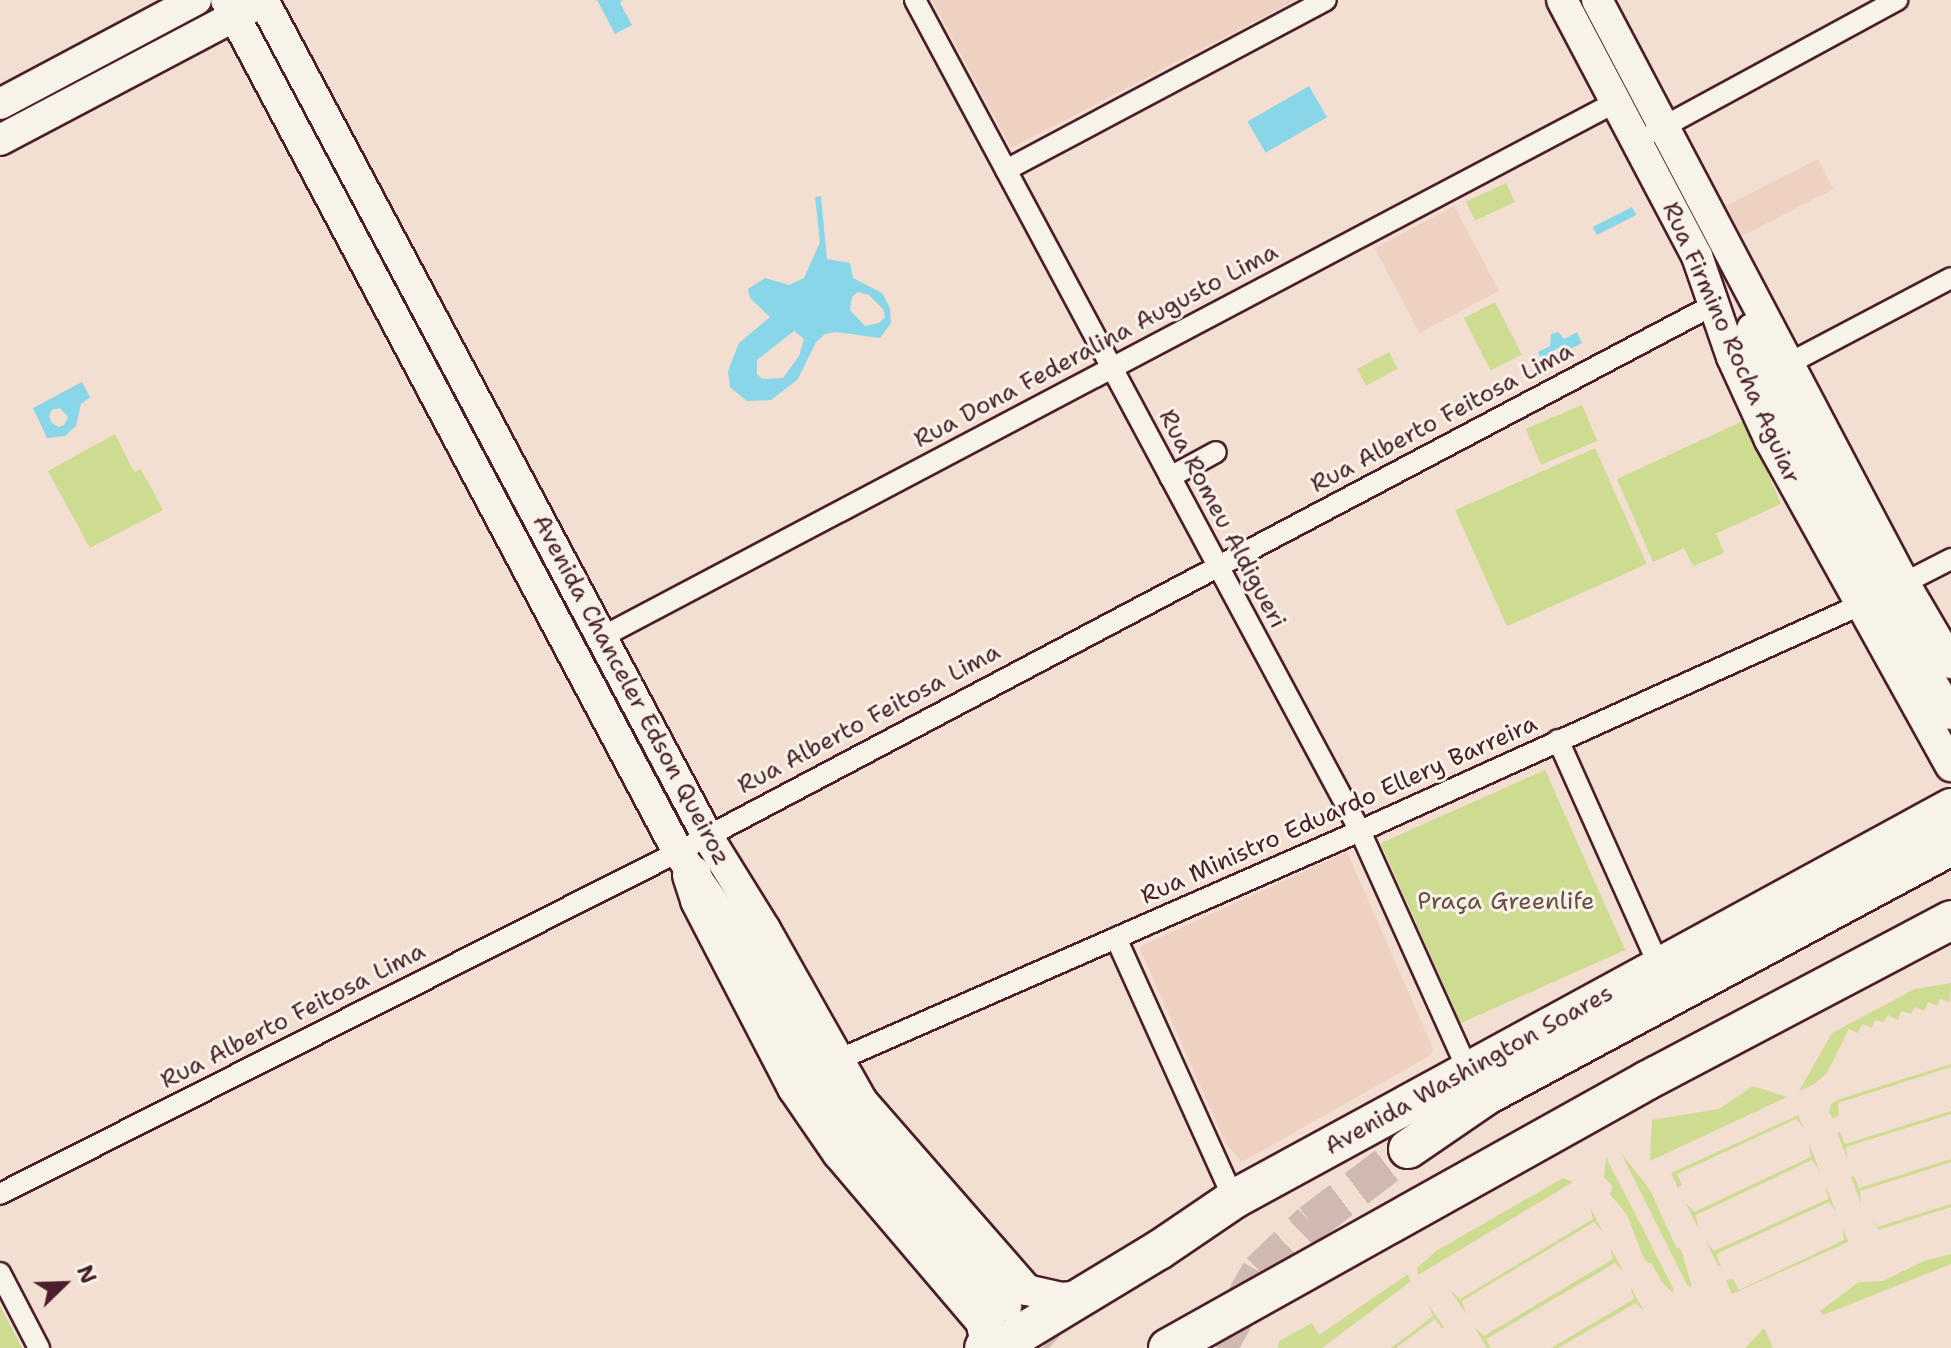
<!DOCTYPE html>
<html>
<head>
<meta charset="utf-8">
<style>
	body { margin:0 }
	#map { position:relative; width:1951px; height:1348px; overflow:hidden; background:#f2dfd1; font-family:"Shantell Sans",sans-serif }
	div>[style] { position:absolute }
	[style*='--x'] { left:calc(var(--x)*1px); top:calc(var(--y)*1px); width:calc(var(--w)*1px); rotate:calc(var(--a)*1deg) }
	.built>* { inset:0; background:#efd1c1; transform-origin:0 0 }
	.green>* { inset:0; background:#cddc90; transform-origin:0 0 }
	.water>* { inset:0; background:#89d6e9; transform-origin:0 0 }
	.secondary-tunnel>* { height:30px; margin-top:-15px; transform-origin:0; background:repeating-linear-gradient(90deg,#d0b9b0 0 30px,transparent 0 45px) }
	.highway-tunnel>* { height:38px; margin-top:-19px; transform-origin:0; background:repeating-linear-gradient(90deg,#d0b9b0 0 38px,transparent 0 57px) }
	.roads { filter:drop-shadow(2px 0 #4a1f2b) drop-shadow(-2px 0 #4a1f2b) drop-shadow(0 2px #4a1f2b) drop-shadow(0 -2px #4a1f2b) }
	.street>* { height:20px; margin:-10px; padding:0 10px; transform-origin:10px; border-radius:10px; background:#f7f3e8 }
	.secondary>* { height:30px; margin:-15px; padding:0 15px; transform-origin:15px; border-radius:15px; background:#f7f3e8 }
	.highway>* { height:38px; margin:-19px; padding:0 19px; transform-origin:19px; border-radius:19px; background:#f7f3e8 }
	span { translate:-50% -50%; white-space:nowrap; text-align:center; line-height:1.15; -webkit-text-stroke:6px #f7f3e8; paint-order:stroke }
	.street-label { font-size:24px; color:#4a1f2b }
	.park-label { font-size:24px; color:#6b4e44 }
	.north { position:absolute; left:24px; top:1244px; width:80px; height:80px; -webkit-text-stroke:6px #f7f3e8; paint-order:stroke; rotate:67deg; font-size:22px; font-weight:700; line-height:32px; text-align:center; color:#4a1f2b }
	.north::after { content:''; display:block; margin:auto; width:28px; height:36px; background:#4a1f2b; clip-path:polygon(50% 0,100% 100%,50% 72%,0 100%) }
</style>
</head>
<body>
<div id="map">
	<div class="built">
		<i style="clip-path:polygon(932px 0,1296px 0,1011px 148px)"></i>
		<i style="left:1818px;top:159px;width:34px;height:103px;rotate:63deg"></i>
		<i style="left:1454px;top:206px;width:96px;height:90px;rotate:62deg"></i>
		<i style="clip-path:polygon(1347px 852px,1433px 1048px,1431px 1055px,1242px 1162px,1226px 1144px,1139px 947px)"></i>
	</div>
	<div class="green">
		<i style="left:1506px;top:183px;width:21px;height:44px;rotate:65deg"></i>
		<i style="left:1495px;top:302px;width:59px;height:35px;rotate:63deg"></i>
		<i style="left:1389px;top:352px;width:19px;height:36px;rotate:62deg"></i>
		<i style="left:1582px;top:405px;width:39px;height:61px;rotate:67deg"></i>
		<i style="clip-path:polygon(1745px 420px,1781px 504px,1713px 535px,1717px 535px,1724px 553px,1693px 566px,1684px 548px,1653px 562px,1617px 479px)"></i>
		<i style="clip-path:polygon(115px 434px,134px 472px,141px 469px,163px 510px,90px 548px,48px 471px)"></i>
		<i style="left:1595px;top:448px;width:127px;height:153px;rotate:66deg"></i>
		<i style="left:1545px;top:770px;width:197px;height:180px;rotate:66deg"></i>
		<i style="clip-path:polygon(1951px 983px,1950px 1002px,1940px 999px,1937px 1006px,1928px 1002px,1924px 1011px,1915px 1007px,1911px 1014px,1901px 1011px,1898px 1020px,1888px 1015px,1884px 1022px,1875px 1020px,1872px 1028px,1862px 1024px,1858px 1033px,1849px 1029px,1827px 1073px,1813px 1085px,1799px 1091px,1832px 1033px,1915px 989px)"></i>
		<i style="clip-path:polygon(1951px 1064px,1951px 1067px,1838px 1103px,1839px 1116px,1833px 1118px,1829px 1113px,1831px 1104px,1837px 1100px)"></i>
		<i style="clip-path:polygon(1753px 1086px,1787px 1097px,1650px 1161px,1652px 1120px,1719px 1109px)"></i>
		<i style="clip-path:polygon(1951px 1111px,1951px 1114px,1846px 1147px,1848px 1160px,1837px 1133px,1840px 1132px,1845px 1144px)"></i>
		<i style="clip-path:polygon(1798px 1115px,1804px 1128px,1796px 1119px,1677px 1174px,1682px 1185px,1678px 1188px,1671px 1173px)"></i>
		<i style="clip-path:polygon(1809px 1144px,1820px 1171px,1812px 1160px,1696px 1215px,1698px 1228px,1686px 1203px,1694px 1212px,1811px 1157px)"></i>
		<i style="clip-path:polygon(1621px 1153px,1650px 1190px,1676px 1247px,1681px 1249px,1692px 1287px,1687px 1285px)"></i>
		<i style="clip-path:polygon(1606px 1157px,1673px 1288px,1673px 1293px,1661px 1281px,1652px 1264px,1645px 1261px,1627px 1215px,1610px 1194px,1613px 1186px,1604px 1177px)"></i>
		<i style="clip-path:polygon(1951px 1159px,1951px 1162px,1860px 1191px,1861px 1204px,1851px 1177px,1854px 1176px,1859px 1188px)"></i>
		<i style="clip-path:polygon(1563px 1178px,1573px 1182px,1418px 1275px,1417px 1268px,1436px 1251px)"></i>
		<i style="clip-path:polygon(1826px 1186px,1836px 1212px,1829px 1202px,1716px 1254px,1721px 1266px,1718px 1266px,1706px 1241px,1714px 1251px,1828px 1199px)"></i>
		<i style="clip-path:polygon(1951px 1204px,1951px 1207px,1878px 1230px,1870px 1216px,1877px 1227px)"></i>
		<i style="clip-path:polygon(1590px 1207px,1603px 1232px,1594px 1222px,1462px 1301px,1466px 1314px,1450px 1290px,1460px 1299px,1593px 1219px)"></i>
		<i style="clip-path:polygon(1843px 1227px,1848px 1242px,1732px 1294px,1726px 1280px,1733px 1279px,1739px 1290px,1844px 1240px)"></i>
		<i style="clip-path:polygon(1610px 1246px,1623px 1272px,1615px 1263px,1486px 1339px,1491px 1348px,1487px 1348px,1474px 1327px,1484px 1336px,1613px 1259px)"></i>
		<i style="clip-path:polygon(1951px 1254px,1951px 1264px,1823px 1315px,1820px 1311px,1859px 1282px,1883px 1281px,1924px 1261px)"></i>
		<i style="clip-path:polygon(1408px 1274px,1411px 1281px,1322px 1348px,1278px 1348px,1279px 1341px,1312px 1323px,1319px 1335px)"></i>
		<i style="clip-path:polygon(1630px 1286px,1644px 1311px,1636px 1303px,1558px 1348px,1551px 1348px,1634px 1299px)"></i>
		<i style="clip-path:polygon(1428px 1304px,1444px 1327px,1442px 1329px,1435px 1319px,1396px 1348px,1391px 1348px,1433px 1316px)"></i>
		<i style="clip-path:polygon(0 1306px,22px 1348px,0 1348px)"></i>
		<i style="clip-path:polygon(1764px 1328px,1773px 1348px,1745px 1348px)"></i>
	</div>
	<div class="water">
		<i style="clip-path:polygon(597px 0,623px 0,620px 3px,632px 25px,615px 34px)"></i>
		<i style="left:1309px;top:86px;width:36px;height:71px;rotate:60deg"></i>
		<i style="clip-path:polygon(evenodd,821px 196px,827px 259px,850px 263px,853px 278px,882px 293px,890px 308px,891px 323px,880px 338px,836px 332px,825px 334px,816px 342px,798px 379px,771px 400px,747px 401px,730px 387px,728px 371px,739px 343px,770px 317px,750px 298px,748px 289px,765px 278px,789px 285px,804px 278px,820px 242px,815px 197px,821px 196px,858px 292px,869px 295px,883px 309px,885px 317px,879px 323px,865px 326px,850px 310px,852px 297px,858px 292px,821px 196px,794px 331px,804px 339px,799px 356px,783px 378px,762px 379px,757px 374px,757px 360px,794px 331px)"></i>
		<i style="left:1632px;top:207px;width:9px;height:44px;rotate:63deg"></i>
		<i style="clip-path:polygon(1577px 332px,1582px 343px,1543px 363px,1538px 352px,1550px 346px,1551px 334px,1558px 332px,1564px 339px)"></i>
		<i style="clip-path:polygon(evenodd,82px 382px,90px 397px,81px 404px,76px 426px,65px 436px,47px 438px,33px 408px,82px 382px,60px 408px,68px 417px,64px 425px,58px 427px,51px 422px,49px 416px,52px 410px,60px 408px)"></i>
	</div>
	<div class="secondary-tunnel">
		<i style="--x:1013;--y:1313;--w:50;--a:44.2"></i>
	</div>
	<div class="highway-tunnel">
		<i style="--x:1218;--y:1348;--w:87;--a:-61.1"></i>
		<i style="--x:1260;--y:1272;--w:71;--a:-43.9"></i>
		<i style="--x:1311;--y:1223;--w:122;--a:-37.3"></i>
	</div>
	<div class="roads">
		<div class="street">
			<i style="--x:915;--y:0;--w:943;--a:61.83"></i>
			<i style="--x:1360;--y:831;--w:262;--a:65.7"></i>
			<i style="--x:1654;--y:132;--w:277;--a:-28.5"></i>
			<i style="--x:1006;--y:170;--w:362;--a:-28"></i>
			<i style="--x:1788;--y:364;--w:184;--a:-27.8"></i>
			<i style="--x:1170;--y:477;--w:52;--a:-28.5"></i>
			<i style="--x:1904;--y:583;--w:53;--a:-27.1"></i>
			<i style="--x:602;--y:637;--w:1146;--a:-27.82"></i>
			<i style="--x:1558;--y:740;--w:248;--a:65.9"></i>
			<i style="--x:1116;--y:938;--w:286;--a:65.7"></i>
			<i style="--x:838;--y:1060;--w:570;--a:-23.69"></i>
			<i style="--x:1360;--y:831;--w:549;--a:-24.32"></i>
			<i style="--x:0;--y:1194;--w:759;--a:-26.77"></i>
			<i style="--x:678;--y:852;--w:1173;--a:-27.85"></i>
			<i style="--x:0;--y:1273;--w:85;--a:62.5"></i>
		</div>
		<div class="secondary">
			<i style="--x:226;--y:0;--w:964;--a:62.05"></i>
			<i style="--x:678;--y:852;--w:159;--a:55"></i>
			<i style="--x:769;--y:982;--w:123;--a:63.4"></i>
			<i style="--x:824;--y:1092;--w:29;--a:55"></i>
			<i style="--x:841;--y:1116;--w:252;--a:49"></i>
			<i style="--x:263;--y:0;--w:944;--a:62.02"></i>
			<i style="--x:706;--y:834;--w:112;--a:58.2"></i>
			<i style="--x:765;--y:929;--w:197;--a:60.6"></i>
			<i style="--x:862;--y:1101;--w:251;--a:48.9"></i>
			<i style="--x:1027;--y:1290;--w:35;--a:13"></i>
			<i style="--x:1061;--y:1298;--w:23;--a:-5"></i>
			<i style="--x:1562;--y:0;--w:289;--a:62.2"></i>
			<i style="--x:1697;--y:256;--w:107;--a:70.9"></i>
			<i style="--x:1732;--y:357;--w:91;--a:65.4"></i>
			<i style="--x:1770;--y:440;--w:373;--a:61"></i>
			<i style="--x:1597;--y:0;--w:659;--a:62.23"></i>
			<i style="--x:1904;--y:583;--w:93;--a:59.6"></i>
			<i style="--x:0;--y:104;--w:222;--a:-28"></i>
			<i style="--x:0;--y:140;--w:285;--a:-27.8"></i>
			<i style="--x:1752;--y:329;--w:86;--a:68.8"></i>
			<i style="--x:1783;--y:409;--w:238;--a:62.3"></i>
			<i style="--x:1894;--y:620;--w:110;--a:58.8"></i>
		</div>
		<div class="highway">
			<i style="--x:692;--y:875;--w:26;--a:72"></i>
			<i style="--x:700;--y:900;--w:211;--a:62.6"></i>
			<i style="--x:797;--y:1087;--w:78;--a:55.5"></i>
			<i style="--x:841;--y:1151;--w:222;--a:49.6"></i>
			<i style="--x:985;--y:1320;--w:19;--a:78"></i>
			<i style="--x:989;--y:1339;--w:10;--a:119"></i>
			<i style="--x:1408;--y:1149;--w:96;--a:-34.4"></i>
			<i style="--x:1487;--y:1095;--w:527;--a:-28.22"></i>
			<i style="--x:997;--y:1348;--w:189;--a:-31.2"></i>
			<i style="--x:1159;--y:1250;--w:91;--a:-34.2"></i>
			<i style="--x:1234;--y:1199;--w:817;--a:-28.6"></i>
			<i style="--x:1168;--y:1348;--w:548;--a:-29.19"></i>
			<i style="--x:1646;--y:1081;--w:345;--a:-27.8"></i>
		</div>
	</div>
	<div class="street-label">
		<span style="left:1731px;top:343px;rotate:66deg">Rua Firmino Rocha Aguiar</span>
		<span style="left:1096px;top:346px;rotate:-28deg">Rua Dona Federalina Augusto Lima</span>
		<span style="left:1442px;top:418px;rotate:-28deg">Rua Alberto Feitosa Lima</span>
		<span style="left:1222px;top:519px;rotate:62deg">Rua Romeu Aldigueri</span>
		<span style="left:631px;top:690px;rotate:62deg">Avenida Chanceler Edson Queiroz</span>
		<span style="left:869px;top:719px;rotate:-28deg">Rua Alberto Feitosa Lima</span>
		<span style="left:1339px;top:810px;rotate:-24deg">Rua Ministro Eduardo Ellery Barreira</span>
		<span style="left:293px;top:1016px;rotate:-27deg">Rua Alberto Feitosa Lima</span>
		<span style="left:1469px;top:1070px;rotate:-29deg">Avenida Washington Soares</span>
	</div>
	<div class="park-label">
		<span style="left:1506px;top:902px">Praça Greenlife</span>
	</div>
	<div class="north">N</div>
</div>
</body>
</html>
